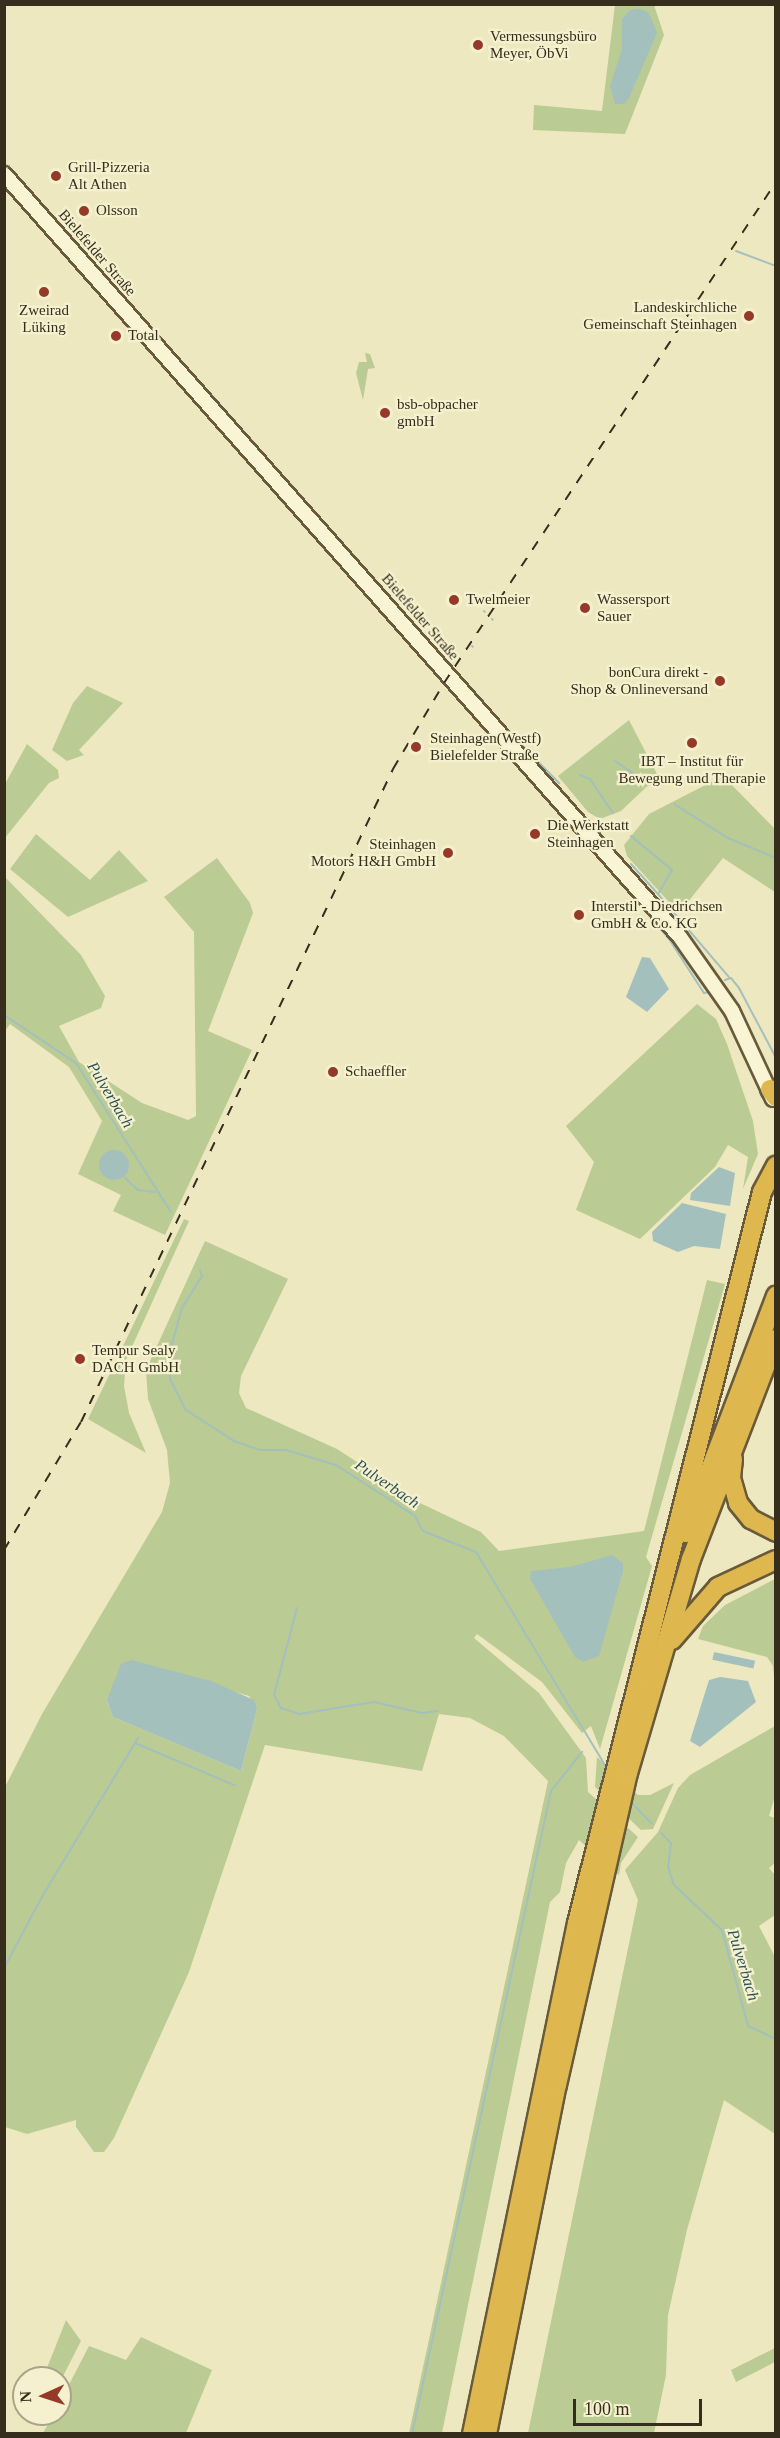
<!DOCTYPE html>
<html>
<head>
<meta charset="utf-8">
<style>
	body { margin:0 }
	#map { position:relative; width:780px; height:2438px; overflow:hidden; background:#eee8c0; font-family:"Times New Roman",serif }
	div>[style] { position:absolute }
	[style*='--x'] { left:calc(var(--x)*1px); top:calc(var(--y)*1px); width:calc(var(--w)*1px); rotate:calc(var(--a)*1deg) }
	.green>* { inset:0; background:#bbcb94 }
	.water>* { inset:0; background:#a3c0bc; transform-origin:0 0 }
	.round { border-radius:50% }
	.stream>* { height:2px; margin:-1px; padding:0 1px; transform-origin:1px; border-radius:1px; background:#a3c0bc }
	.roads { filter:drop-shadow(2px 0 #685a3b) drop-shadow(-2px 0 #685a3b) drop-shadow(0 2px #685a3b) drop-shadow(0 -2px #685a3b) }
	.secondary>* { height:14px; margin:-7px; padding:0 7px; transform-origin:7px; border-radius:7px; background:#f9f4d3 }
	.highway>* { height:18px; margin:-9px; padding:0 9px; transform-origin:9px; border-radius:9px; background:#deb84f }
	.rail>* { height:2px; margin-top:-1px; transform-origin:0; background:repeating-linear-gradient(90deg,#362d1c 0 10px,transparent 0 20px) }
	.dots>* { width:16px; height:16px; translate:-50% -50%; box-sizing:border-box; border:3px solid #f5f1cf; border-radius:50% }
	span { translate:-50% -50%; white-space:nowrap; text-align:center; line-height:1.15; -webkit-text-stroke:4.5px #f5f1cf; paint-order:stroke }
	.poi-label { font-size:15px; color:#362d1c }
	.left { translate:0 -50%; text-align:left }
	.right { translate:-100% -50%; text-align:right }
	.street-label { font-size:15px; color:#362d1c }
	.water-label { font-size:16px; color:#2b5156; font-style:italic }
	.frame { position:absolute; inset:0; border:6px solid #362d1c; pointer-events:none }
	.north { position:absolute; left:12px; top:2366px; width:60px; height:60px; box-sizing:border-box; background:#f5f1cf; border:2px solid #a9a387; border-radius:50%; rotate:267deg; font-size:16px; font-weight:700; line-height:24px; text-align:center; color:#362d1c }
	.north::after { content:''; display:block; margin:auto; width:21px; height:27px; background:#953a28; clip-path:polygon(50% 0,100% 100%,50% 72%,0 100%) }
	.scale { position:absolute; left:573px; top:2399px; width:129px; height:27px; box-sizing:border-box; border:3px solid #362d1c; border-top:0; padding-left:8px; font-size:18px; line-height:21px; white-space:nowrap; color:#362d1c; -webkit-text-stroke:4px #f5f1cf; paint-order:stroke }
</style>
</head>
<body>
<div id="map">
	<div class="green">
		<i style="clip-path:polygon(615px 5px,654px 5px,664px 35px,625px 134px,533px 130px,534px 105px,602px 111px)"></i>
		<i style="clip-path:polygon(365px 353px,370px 354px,375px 368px,368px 369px,363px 400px,356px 373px,359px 362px,367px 362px)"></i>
		<i style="clip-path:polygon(87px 686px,123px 703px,79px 750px,84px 755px,67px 761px,52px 750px,73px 703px)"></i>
		<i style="clip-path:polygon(629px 720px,658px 776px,621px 811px,600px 819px,588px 812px,558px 776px)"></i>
		<i style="clip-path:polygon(27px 744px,58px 770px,59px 778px,49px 783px,5px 838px,5px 784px)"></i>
		<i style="clip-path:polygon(723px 776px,775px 829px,775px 892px,723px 858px,679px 913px,627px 856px,624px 845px,649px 814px)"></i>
		<i style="clip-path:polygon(36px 834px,90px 880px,119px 850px,148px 881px,68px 917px,10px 869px)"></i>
		<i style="clip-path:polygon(217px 858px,250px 903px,253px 913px,208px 1031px,252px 1050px,165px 1235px,113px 1211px,121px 1195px,78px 1174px,102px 1121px,69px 1067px,10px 1024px,5px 1031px,5px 877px,81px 955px,105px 996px,101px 1008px,59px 1026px,79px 1062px,142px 1103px,188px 1120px,196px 1116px,194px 932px,164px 897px)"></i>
		<i style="clip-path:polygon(697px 1004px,716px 1019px,727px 1044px,753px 1121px,758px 1154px,743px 1189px,748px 1157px,728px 1145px,715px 1167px,640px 1239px,576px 1210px,594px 1162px,566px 1126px)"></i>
		<i style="clip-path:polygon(184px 1219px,189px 1221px,126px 1360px,124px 1386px,129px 1413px,146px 1453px,88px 1419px)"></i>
		<i style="clip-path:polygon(evenodd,205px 1241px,288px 1279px,241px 1376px,239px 1393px,246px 1408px,337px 1449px,420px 1503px,481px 1532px,499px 1551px,644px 1531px,707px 1280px,725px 1284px,646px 1557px,652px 1566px,600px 1749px,591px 1726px,582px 1733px,542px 1682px,477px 1634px,474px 1638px,539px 1693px,586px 1758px,588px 1792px,638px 1837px,621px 1863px,619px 1875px,579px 1840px,566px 1863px,560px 1892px,550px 1902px,442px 2433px,409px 2433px,548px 1781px,504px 1736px,470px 1718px,439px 1714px,422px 1771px,265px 1745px,189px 1972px,114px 2138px,104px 2152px,94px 2152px,76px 2127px,76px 2120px,27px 2134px,5px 2127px,4px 1789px,42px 1714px,162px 1512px,170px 1483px,167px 1450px,148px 1399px,146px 1370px,205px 1241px,138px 1663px,249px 1696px,257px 1709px,241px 1771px,113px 1717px,107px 1700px,138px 1663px)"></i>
		<i style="clip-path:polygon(775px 1579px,775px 1689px,773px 1666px,767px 1657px,698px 1639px,703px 1626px,725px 1605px)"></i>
		<i style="clip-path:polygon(775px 1726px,775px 1796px,769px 1816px,775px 1818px,775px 1863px,769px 1868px,775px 1875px,775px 1915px,759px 1926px,775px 1957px,775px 2134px,724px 2100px,687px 2230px,668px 2315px,666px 2375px,654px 2433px,528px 2433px,638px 1900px,625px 1870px,658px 1832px,678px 1788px,690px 1775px)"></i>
		<i style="clip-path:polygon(597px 1757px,638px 1795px,650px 1795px,674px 1783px,653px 1829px,641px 1830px,595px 1787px)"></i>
		<i style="clip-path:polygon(66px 2320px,81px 2341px,60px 2382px,60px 2378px,43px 2378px)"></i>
		<i style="clip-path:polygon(141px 2337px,212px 2370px,186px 2433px,43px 2433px,54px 2414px,60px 2414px,60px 2402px,89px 2346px,126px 2360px)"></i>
		<i style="clip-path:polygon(775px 2348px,775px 2362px,736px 2382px,731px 2370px)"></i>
	</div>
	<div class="water">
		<i style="clip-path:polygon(640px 9px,649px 13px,657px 33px,629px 98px,624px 104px,615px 104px,610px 86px,622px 49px,622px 19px,630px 10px)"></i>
		<i style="clip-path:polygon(642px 957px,650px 958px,669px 989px,647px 1012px,626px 997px)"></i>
		<i class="round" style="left:99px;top:1150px;width:30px;height:30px"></i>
		<i style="clip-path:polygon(719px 1167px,735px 1173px,730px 1206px,690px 1200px,691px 1193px)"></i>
		<i style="clip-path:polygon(682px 1203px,726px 1214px,720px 1249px,694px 1246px,678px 1252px,653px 1241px,652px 1232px)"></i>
		<i style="clip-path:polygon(612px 1555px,623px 1563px,623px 1571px,599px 1656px,583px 1662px,575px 1657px,530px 1579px,531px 1571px,570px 1567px)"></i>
		<i style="left:714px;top:1652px;width:42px;height:8px;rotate:12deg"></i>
		<i style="clip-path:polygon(131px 1660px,211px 1681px,254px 1700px,257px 1709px,241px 1771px,113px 1717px,107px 1700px,121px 1664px)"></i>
		<i style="clip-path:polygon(720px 1677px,748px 1681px,756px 1702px,700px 1747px,690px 1741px,709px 1680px)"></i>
	</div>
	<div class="stream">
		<i style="--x:736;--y:251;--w:43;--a:20.6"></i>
		<i style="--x:484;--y:611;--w:1;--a:45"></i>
		<i style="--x:492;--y:619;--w:1;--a:45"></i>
		<i style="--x:472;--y:646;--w:1;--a:45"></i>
		<i style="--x:506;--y:729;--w:76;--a:45.5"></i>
		<i style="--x:615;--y:761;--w:42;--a:34.4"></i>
		<i style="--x:580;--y:775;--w:11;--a:22"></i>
		<i style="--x:590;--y:779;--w:41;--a:55.9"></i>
		<i style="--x:539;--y:789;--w:54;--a:48"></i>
		<i style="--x:674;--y:804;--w:64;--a:32.2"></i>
		<i style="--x:728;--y:838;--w:52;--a:22.6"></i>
		<i style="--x:631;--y:836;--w:53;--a:39.7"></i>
		<i style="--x:672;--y:870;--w:28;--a:120"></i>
		<i style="--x:658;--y:894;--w:109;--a:49.5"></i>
		<i style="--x:631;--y:864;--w:39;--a:48"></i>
		<i style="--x:611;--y:870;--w:90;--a:50"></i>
		<i style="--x:669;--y:939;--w:64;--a:57.1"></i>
		<i style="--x:704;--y:993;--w:7;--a:-8"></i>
		<i style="--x:725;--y:980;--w:6;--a:-18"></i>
		<i style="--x:731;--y:978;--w:13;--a:51"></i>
		<i style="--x:739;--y:988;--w:79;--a:62.1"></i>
		<i style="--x:4;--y:1015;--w:87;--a:33.7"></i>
		<i style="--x:76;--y:1063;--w:177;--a:57.5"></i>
		<i style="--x:125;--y:1178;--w:18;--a:43"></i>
		<i style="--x:138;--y:1190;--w:17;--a:7"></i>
		<i style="--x:200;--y:1270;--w:6;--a:72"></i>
		<i style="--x:202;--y:1276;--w:38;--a:122"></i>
		<i style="--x:182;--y:1308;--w:45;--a:105.6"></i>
		<i style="--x:170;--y:1351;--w:28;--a:90"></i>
		<i style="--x:170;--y:1379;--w:35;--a:63"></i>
		<i style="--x:186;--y:1410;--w:57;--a:32.9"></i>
		<i style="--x:234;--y:1441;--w:28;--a:19"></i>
		<i style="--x:260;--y:1450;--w:26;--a:0"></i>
		<i style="--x:286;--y:1450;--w:52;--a:16.7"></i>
		<i style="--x:336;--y:1465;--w:94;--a:32.8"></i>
		<i style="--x:415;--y:1516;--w:17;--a:62"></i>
		<i style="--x:423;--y:1531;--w:57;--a:21.6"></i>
		<i style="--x:476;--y:1552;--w:253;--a:58.8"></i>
		<i style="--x:297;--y:1608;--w:90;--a:104.8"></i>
		<i style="--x:274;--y:1695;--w:15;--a:62"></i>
		<i style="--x:281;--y:1708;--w:19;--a:18"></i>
		<i style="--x:299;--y:1714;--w:76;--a:-9.1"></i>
		<i style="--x:374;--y:1702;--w:49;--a:12.9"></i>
		<i style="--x:422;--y:1713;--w:16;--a:-7"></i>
		<i style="--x:135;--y:1743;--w:108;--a:23"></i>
		<i style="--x:629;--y:1800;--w:33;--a:46"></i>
		<i style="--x:661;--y:1833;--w:14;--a:45"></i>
		<i style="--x:671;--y:1843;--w:24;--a:97"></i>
		<i style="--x:668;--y:1867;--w:19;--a:72"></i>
		<i style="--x:674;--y:1885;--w:66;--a:43.2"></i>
		<i style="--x:722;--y:1930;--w:99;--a:74.8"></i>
		<i style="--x:748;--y:2026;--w:31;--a:25"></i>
		<i style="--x:4;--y:1968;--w:83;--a:-61.9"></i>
		<i style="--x:43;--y:1895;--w:184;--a:-58.8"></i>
		<i style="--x:412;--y:2434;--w:658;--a:-77.8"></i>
		<i style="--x:551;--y:1791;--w:50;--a:-51.5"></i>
	</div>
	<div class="roads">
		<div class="secondary">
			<i style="--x:4;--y:174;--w:1019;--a:48.46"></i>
			<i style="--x:680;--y:937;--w:90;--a:54.9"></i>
			<i style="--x:732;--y:1011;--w:97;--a:65"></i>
		</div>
		<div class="highway">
			<i style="--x:770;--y:1089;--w:10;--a:53"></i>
			<i style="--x:733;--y:1459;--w:19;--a:96"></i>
			<i style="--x:731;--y:1478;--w:26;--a:74"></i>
			<i style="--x:738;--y:1503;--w:21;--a:51"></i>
			<i style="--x:751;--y:1519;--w:28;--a:27"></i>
			<i style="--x:686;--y:1533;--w:254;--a:-69.2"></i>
			<i style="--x:672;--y:1640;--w:70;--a:-49"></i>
			<i style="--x:718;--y:1587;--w:64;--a:-25"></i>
			<i style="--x:472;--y:2434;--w:522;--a:-78.39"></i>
			<i style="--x:577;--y:1923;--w:754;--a:-75.8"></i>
			<i style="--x:762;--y:1192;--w:30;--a:-62"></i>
			<i style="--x:487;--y:2434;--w:356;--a:-78.7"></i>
			<i style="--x:557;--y:2085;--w:320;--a:-77.2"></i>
			<i style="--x:628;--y:1773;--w:223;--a:-73.6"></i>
			<i style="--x:691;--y:1559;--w:236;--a:-68.9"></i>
		</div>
	</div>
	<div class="rail">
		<i style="--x:4;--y:1550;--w:149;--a:-59"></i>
		<i style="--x:81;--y:1422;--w:724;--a:-64.46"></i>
		<i style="--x:393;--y:769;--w:100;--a:-59.3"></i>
		<i style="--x:444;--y:683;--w:601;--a:-56.47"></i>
	</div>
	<div class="dots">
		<i style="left:478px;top:45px;background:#953a28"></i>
		<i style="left:56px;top:176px;background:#953a28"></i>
		<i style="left:84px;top:211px;background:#953a28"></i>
		<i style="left:44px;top:292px;background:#953a28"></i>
		<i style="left:749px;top:316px;background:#953a28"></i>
		<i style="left:116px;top:336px;background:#953a28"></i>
		<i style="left:385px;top:413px;background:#953a28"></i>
		<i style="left:454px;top:600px;background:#953a28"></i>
		<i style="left:585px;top:608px;background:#953a28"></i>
		<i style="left:720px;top:681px;background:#953a28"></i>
		<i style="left:692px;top:743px;background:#953a28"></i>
		<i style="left:416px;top:747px;background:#953a28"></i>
		<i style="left:535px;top:834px;background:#953a28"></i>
		<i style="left:448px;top:853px;background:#953a28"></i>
		<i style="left:579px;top:915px;background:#953a28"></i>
		<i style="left:333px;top:1072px;background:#953a28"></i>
		<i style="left:80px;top:1359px;background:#953a28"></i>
	</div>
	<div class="poi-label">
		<span class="left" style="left:490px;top:45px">Vermessungsbüro<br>Meyer, ÖbVi</span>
		<span class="left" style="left:68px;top:176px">Grill-Pizzeria<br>Alt Athen</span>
		<span class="left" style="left:96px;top:211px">Olsson</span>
		<span class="right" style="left:737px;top:316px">Landeskirchliche<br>Gemeinschaft Steinhagen</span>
		<span style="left:44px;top:319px">Zweirad<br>Lüking</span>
		<span class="left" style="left:128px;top:336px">Total</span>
		<span class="left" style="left:397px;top:413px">bsb-obpacher<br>gmbH</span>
		<span class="left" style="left:597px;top:608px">Wassersport<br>Sauer</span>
		<span class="left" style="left:466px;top:600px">Twelmeier</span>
		<span class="right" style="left:708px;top:681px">bonCura direkt -<br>Shop &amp; Onlineversand</span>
		<span class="left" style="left:430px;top:747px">Steinhagen(Westf)<br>Bielefelder Straße</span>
		<span style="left:692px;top:770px">IBT – Institut für<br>Bewegung und Therapie</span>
		<span class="left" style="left:547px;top:834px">Die Werkstatt<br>Steinhagen</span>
		<span class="right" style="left:436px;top:853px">Steinhagen<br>Motors H&amp;H GmbH</span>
		<span class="left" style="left:591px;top:915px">Interstil - Diedrichsen<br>GmbH &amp; Co. KG</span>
		<span class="left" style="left:345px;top:1072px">Schaeffler</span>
		<span class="left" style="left:92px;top:1359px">Tempur Sealy<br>DACH GmbH</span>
	</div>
	<div class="street-label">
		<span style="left:97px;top:253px;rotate:49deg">Bielefelder Straße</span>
		<span style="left:420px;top:617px;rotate:49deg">Bielefelder Straße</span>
	</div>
	<div class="water-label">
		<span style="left:110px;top:1095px;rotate:59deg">Pulverbach</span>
		<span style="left:387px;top:1484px;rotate:34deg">Pulverbach</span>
		<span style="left:743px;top:1965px;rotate:73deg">Pulverbach</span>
	</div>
	<div class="frame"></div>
	<div class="north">N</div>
	<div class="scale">100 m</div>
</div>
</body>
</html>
